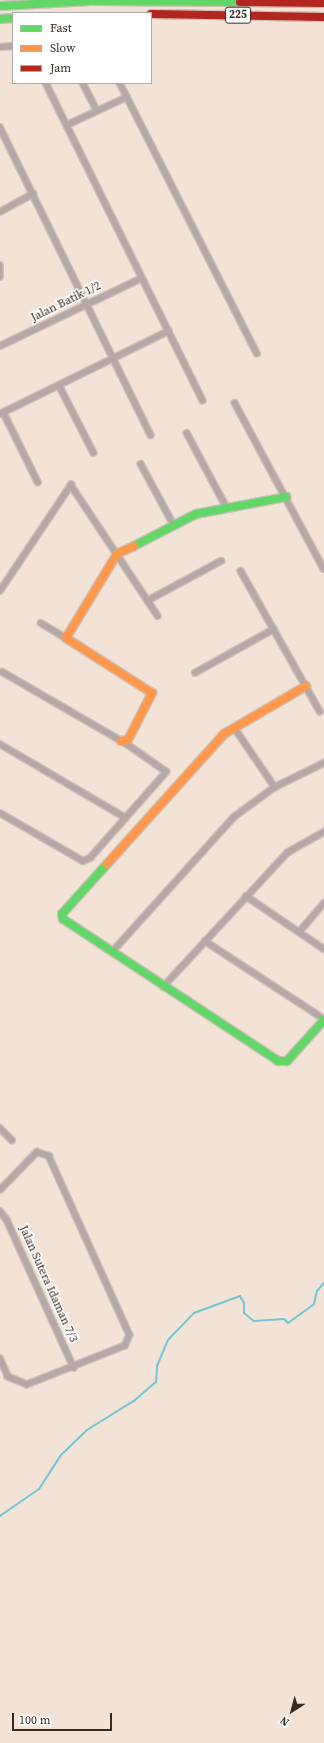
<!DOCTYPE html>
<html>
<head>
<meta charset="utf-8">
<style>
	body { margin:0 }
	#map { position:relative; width:324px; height:1743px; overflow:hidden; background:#f2e3d6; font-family:"Source Serif 4",serif }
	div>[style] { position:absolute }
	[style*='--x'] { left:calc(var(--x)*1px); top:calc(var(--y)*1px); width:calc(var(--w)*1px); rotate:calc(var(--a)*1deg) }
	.stream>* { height:2px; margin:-1px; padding:0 1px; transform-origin:1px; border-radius:1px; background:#71c8d4 }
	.roads { filter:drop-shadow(1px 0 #cec2b8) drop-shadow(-1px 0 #cec2b8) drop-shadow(0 1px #cec2b8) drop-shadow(0 -1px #cec2b8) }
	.street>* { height:5.5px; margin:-2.75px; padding:0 2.75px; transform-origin:2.75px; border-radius:2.75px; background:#b6a8a6 }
	.fast>* { height:8px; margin:-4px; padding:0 4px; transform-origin:4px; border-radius:4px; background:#63d668 }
	.slow>* { height:8px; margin:-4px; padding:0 4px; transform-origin:4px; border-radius:4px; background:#ff974d }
	.jam>* { height:8px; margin:-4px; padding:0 4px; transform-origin:4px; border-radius:4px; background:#b3261e }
	span { translate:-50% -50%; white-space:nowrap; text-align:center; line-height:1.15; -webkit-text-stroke:3px #fff; paint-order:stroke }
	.shield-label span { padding:1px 3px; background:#fff; border:1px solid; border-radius:3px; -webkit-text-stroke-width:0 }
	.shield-label { font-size:11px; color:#352b21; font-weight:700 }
	.street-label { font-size:12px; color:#352b21 }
	.legend { position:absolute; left:12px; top:12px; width:140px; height:72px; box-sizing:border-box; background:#fff; border:1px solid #aeaaa6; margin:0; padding:5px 7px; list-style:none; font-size:12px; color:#352b21 }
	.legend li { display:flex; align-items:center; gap:8px; height:20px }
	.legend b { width:20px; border:1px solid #aeaaa6 }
	.north { position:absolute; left:272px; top:1691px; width:40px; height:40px; -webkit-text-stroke:3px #fff; paint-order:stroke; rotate:216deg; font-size:11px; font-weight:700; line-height:16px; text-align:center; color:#352b21 }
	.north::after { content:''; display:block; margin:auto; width:14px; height:18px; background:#352b21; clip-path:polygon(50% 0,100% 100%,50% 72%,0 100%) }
	.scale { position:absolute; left:12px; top:1713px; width:100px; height:18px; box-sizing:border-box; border:2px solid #352b21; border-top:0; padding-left:5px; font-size:12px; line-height:14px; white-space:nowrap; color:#352b21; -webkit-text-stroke:3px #fff; paint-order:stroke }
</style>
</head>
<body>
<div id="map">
	<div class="stream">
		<i style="--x:0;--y:1516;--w:47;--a:-34.7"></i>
		<i style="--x:39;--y:1489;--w:40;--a:-57.1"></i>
		<i style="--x:61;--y:1455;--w:36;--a:-44"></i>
		<i style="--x:87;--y:1430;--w:57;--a:-32"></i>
		<i style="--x:135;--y:1400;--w:28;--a:-41"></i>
		<i style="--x:156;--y:1382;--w:16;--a:-86"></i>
		<i style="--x:157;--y:1366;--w:28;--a:-67"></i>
		<i style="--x:168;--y:1340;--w:37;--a:-46"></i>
		<i style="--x:194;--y:1313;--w:49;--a:-20.3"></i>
		<i style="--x:240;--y:1296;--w:8;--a:60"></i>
		<i style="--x:244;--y:1303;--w:10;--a:90"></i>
		<i style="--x:244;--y:1313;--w:13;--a:39"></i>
		<i style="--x:254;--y:1321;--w:30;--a:-4"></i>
		<i style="--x:284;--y:1319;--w:6;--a:45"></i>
		<i style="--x:288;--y:1323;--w:32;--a:-36"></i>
		<i style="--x:314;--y:1304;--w:13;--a:-77"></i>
		<i style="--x:317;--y:1291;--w:11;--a:-49"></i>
	</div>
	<div class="roads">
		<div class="street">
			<i style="--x:0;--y:47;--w:13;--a:-4"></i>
			<i style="--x:46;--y:83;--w:354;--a:63.7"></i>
			<i style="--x:83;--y:83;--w:31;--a:63"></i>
			<i style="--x:120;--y:83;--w:303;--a:63.1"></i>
			<i style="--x:67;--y:125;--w:66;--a:-25"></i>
			<i style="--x:0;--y:127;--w:343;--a:63.9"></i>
			<i style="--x:0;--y:212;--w:38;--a:-29"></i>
			<i style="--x:0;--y:265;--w:12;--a:90"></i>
			<i style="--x:0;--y:346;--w:157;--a:-25.6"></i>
			<i style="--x:59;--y:385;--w:76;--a:62.8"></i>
			<i style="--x:235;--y:403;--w:188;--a:61.8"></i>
			<i style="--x:4;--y:413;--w:77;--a:63.8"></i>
			<i style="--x:0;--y:414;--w:188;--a:-26.2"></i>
			<i style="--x:187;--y:433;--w:83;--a:61.9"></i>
			<i style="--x:141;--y:464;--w:69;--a:61.6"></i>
			<i style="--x:241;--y:571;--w:161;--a:60.6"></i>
			<i style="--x:0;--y:591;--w:128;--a:-56.2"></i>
			<i style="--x:71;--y:485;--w:157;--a:56.4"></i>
			<i style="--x:149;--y:600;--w:82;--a:-28.4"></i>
			<i style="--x:41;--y:623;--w:29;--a:31"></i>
			<i style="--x:195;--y:673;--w:90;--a:-29.1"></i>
			<i style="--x:234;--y:727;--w:73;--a:55.7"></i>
			<i style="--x:0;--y:744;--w:146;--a:30.4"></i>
			<i style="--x:0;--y:813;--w:96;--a:30"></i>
			<i style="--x:83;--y:861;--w:8;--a:-23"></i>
			<i style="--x:90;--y:858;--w:115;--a:-48.5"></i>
			<i style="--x:166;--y:772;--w:49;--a:-145"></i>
			<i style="--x:126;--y:744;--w:143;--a:-149.9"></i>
			<i style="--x:246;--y:896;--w:94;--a:34.2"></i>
			<i style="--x:299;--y:932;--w:38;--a:-49"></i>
			<i style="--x:205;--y:941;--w:142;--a:33.2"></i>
			<i style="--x:112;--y:952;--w:182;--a:-47.9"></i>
			<i style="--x:234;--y:817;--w:51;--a:-36.2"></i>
			<i style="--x:275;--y:787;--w:55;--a:-26.1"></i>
			<i style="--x:163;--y:987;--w:183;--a:-47.2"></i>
			<i style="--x:287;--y:853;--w:43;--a:-29.6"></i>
			<i style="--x:0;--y:1128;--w:17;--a:45"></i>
			<i style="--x:0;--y:1190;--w:53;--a:-45.8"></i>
			<i style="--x:37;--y:1152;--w:13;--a:18"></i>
			<i style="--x:49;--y:1156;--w:196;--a:65.7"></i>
			<i style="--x:130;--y:1335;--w:12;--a:114"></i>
			<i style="--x:125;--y:1346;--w:105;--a:158.3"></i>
			<i style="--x:27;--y:1385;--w:21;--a:-157"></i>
			<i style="--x:8;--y:1377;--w:20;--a:-114"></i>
			<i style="--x:0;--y:1211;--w:11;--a:52"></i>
			<i style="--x:7;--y:1220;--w:162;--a:65.6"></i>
		</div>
		<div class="fast">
			<i style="--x:0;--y:6;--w:90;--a:-3.2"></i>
			<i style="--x:90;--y:1;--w:150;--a:0.4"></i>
			<i style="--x:0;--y:19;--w:13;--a:-4"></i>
			<i style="--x:134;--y:546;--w:70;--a:-27.3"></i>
			<i style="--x:196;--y:514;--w:92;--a:-10.7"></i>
			<i style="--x:107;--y:864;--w:67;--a:132"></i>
			<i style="--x:62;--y:914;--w:5;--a:79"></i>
			<i style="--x:63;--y:919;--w:258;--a:33.4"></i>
			<i style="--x:278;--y:1061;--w:9;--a:0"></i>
			<i style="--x:287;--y:1061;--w:55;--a:-47.9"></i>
		</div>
		<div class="slow">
			<i style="--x:121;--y:741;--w:7;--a:-8"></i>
			<i style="--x:128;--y:740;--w:53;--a:-62.9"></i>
			<i style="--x:152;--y:693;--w:102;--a:-147.4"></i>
			<i style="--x:66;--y:638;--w:98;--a:-58.7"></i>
			<i style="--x:117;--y:554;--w:19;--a:-25"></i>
			<i style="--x:107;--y:864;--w:175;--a:-48"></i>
			<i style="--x:224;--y:734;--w:95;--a:-30.3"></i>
		</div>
		<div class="jam">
			<i style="--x:240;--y:2;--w:84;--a:0.7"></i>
			<i style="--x:151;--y:14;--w:173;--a:1"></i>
		</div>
	</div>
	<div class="shield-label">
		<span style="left:238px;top:15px">225</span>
	</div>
	<div class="street-label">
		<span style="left:66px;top:302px;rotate:-26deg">Jalan Batik 1/2</span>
		<span style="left:48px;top:1284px;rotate:66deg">Jalan Sutera Idaman 7/3</span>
	</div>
	<ul class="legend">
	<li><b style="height:5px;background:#63d668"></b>Fast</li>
	<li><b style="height:5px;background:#ff974d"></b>Slow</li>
	<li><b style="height:5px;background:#b3261e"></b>Jam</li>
	</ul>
	<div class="north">N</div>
	<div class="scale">100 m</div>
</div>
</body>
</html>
